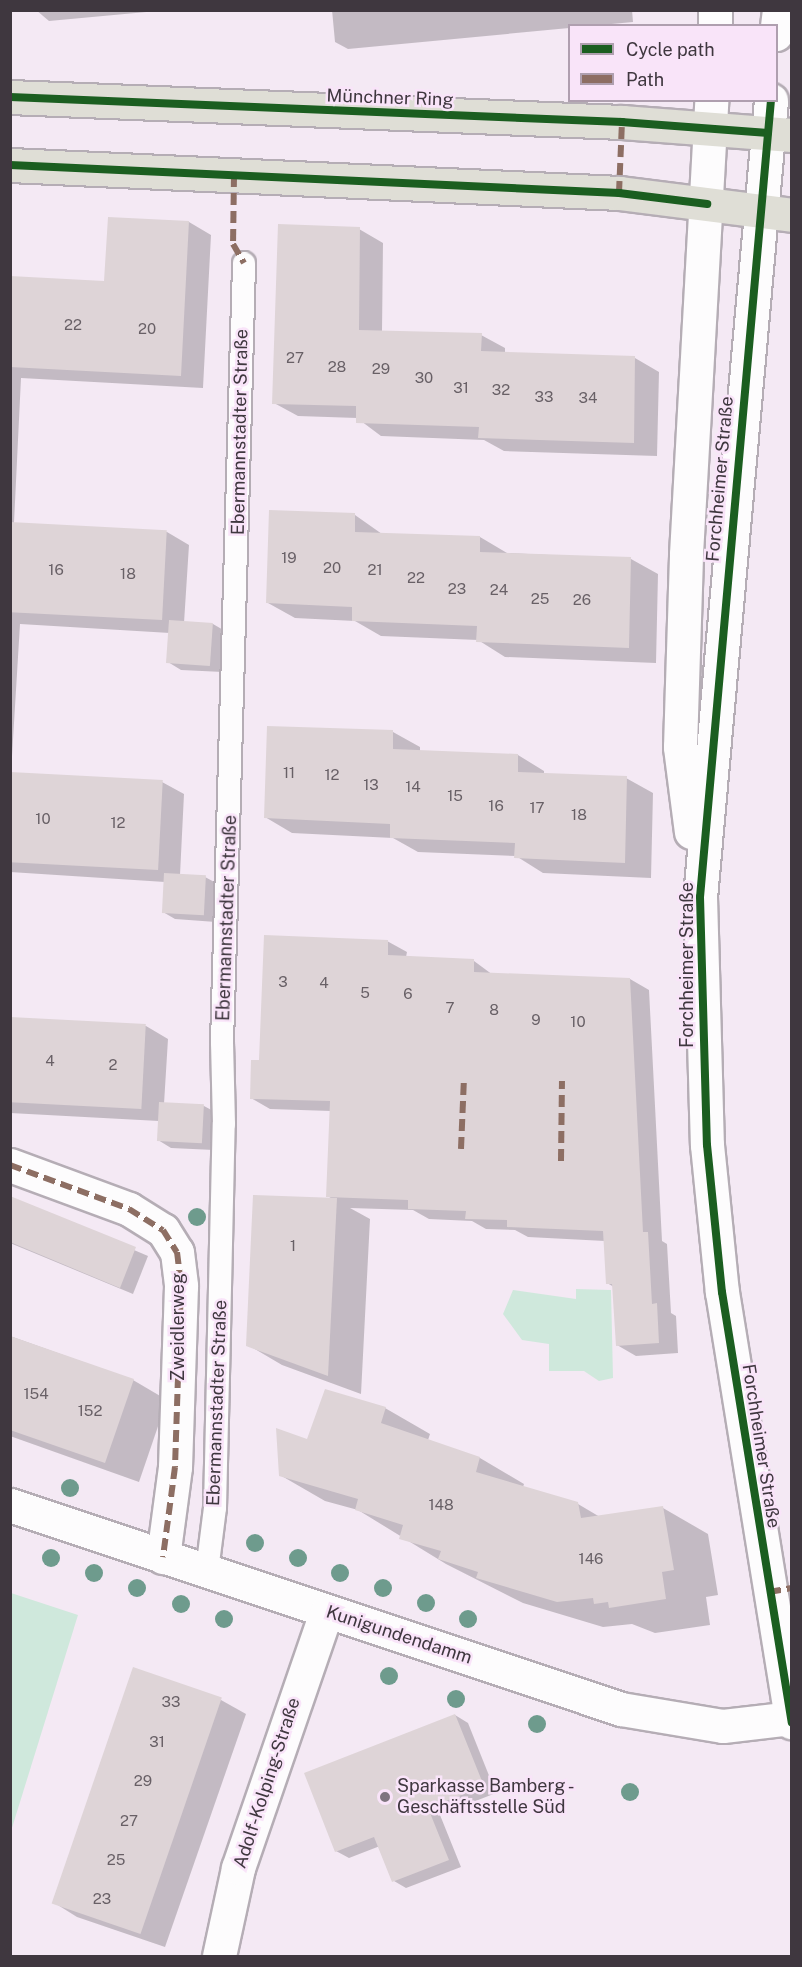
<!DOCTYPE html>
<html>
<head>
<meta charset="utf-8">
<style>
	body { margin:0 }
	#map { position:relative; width:802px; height:1967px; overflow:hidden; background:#f4e9f4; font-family:"Public Sans",sans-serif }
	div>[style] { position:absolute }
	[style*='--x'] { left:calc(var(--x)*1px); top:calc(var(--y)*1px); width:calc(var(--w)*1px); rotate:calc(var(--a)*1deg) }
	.green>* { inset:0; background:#cfe8dc }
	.shadow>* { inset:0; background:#0003 }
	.building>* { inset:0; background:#ded4d7; transform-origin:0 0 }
	.roads { filter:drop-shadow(2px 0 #b5adb5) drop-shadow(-2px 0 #b5adb5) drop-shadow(0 2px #b5adb5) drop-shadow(0 -2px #b5adb5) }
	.service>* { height:22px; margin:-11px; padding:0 11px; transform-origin:11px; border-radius:11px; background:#fdfcfd }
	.minor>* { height:33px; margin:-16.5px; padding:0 16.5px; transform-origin:16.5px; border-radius:16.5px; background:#fdfcfd }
	.tertiary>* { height:33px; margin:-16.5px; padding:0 16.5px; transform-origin:16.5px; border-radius:16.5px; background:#fdfcfd }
	.primary>* { height:33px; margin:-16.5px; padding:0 16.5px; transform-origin:16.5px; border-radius:16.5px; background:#dfded6 }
	.quiet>* { height:6px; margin-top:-3px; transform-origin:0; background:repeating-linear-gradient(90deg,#8d6e63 0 12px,transparent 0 18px) }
	.cycleway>* { height:8px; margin:-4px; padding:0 4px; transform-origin:4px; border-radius:4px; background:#1b5e20 }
	.trees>* { width:18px; height:18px; margin:-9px; border-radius:50%; background:#6e9b8d }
	.dots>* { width:16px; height:16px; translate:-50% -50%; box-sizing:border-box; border:3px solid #f9e4f9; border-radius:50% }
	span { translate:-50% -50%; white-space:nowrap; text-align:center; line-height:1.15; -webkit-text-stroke:5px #f9e4f9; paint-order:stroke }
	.number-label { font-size:15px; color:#686066 }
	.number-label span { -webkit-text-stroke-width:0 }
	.street-label { font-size:18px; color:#3f373f }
	.poi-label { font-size:18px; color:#3f373f }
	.left { translate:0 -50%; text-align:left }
	.frame { position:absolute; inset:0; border:12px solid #3f373f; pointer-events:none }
	.legend { position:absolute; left:568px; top:24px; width:210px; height:78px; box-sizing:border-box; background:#f9e4f9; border:2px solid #af9faf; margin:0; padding:8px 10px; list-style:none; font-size:18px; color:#3f373f }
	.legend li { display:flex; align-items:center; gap:12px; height:30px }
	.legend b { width:30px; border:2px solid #af9faf }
</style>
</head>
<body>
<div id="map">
	<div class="green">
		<i style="clip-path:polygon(576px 1289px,611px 1290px,613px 1378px,599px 1381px,584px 1371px,549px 1371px,549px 1344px,522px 1340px,503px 1314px,513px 1290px,576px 1299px)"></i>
		<i style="clip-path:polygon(11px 1593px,78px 1615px,11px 1831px,10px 1593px)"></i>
	</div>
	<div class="shadow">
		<i style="clip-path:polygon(36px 10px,168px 10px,49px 21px)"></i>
		<i style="clip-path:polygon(332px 10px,632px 10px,633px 22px,348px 49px,335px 42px)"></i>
		<i style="clip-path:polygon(109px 219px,189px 222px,211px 235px,203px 388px,21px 378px,14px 523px,167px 532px,189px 545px,184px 623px,213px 624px,225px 631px,223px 672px,181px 670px,168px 662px,170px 633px,20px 624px,11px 773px,162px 782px,184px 794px,180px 875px,205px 877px,218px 884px,216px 922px,175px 919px,163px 912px,165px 882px,10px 872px,10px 278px,106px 283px)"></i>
		<i style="clip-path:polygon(359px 229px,383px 243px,382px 332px,481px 335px,505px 348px,505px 353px,635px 358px,659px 372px,657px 456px,504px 451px,484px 440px,381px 436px,357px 418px,298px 416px,274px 403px)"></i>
		<i style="clip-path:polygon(355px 515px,382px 534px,480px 537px,507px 553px,631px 559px,658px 574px,656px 663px,505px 657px,478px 640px,381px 636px,355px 621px,295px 618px,268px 603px)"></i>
		<i style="clip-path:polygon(393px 732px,420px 747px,420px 751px,518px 755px,544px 771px,544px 774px,626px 778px,653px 793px,651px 878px,543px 873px,516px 856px,418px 852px,393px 838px,292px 833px,265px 817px)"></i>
		<i style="clip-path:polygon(387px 941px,407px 952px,406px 957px,474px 961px,493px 975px,630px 979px,649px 990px,662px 1241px,667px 1244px,671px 1313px,676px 1316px,678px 1353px,636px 1356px,617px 1345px,614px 1287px,607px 1283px,605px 1241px,528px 1237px,515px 1230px,486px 1229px,472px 1221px,429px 1219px,413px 1210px,350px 1208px,370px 1219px,361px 1394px,282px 1365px,248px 1345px,332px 1199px,328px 1196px,331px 1111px,270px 1109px,251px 1098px,261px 1062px)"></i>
		<i style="clip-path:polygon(10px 1018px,146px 1026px,168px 1039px,164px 1104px,204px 1106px,217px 1113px,214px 1150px,171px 1148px,158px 1140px,159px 1121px,10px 1113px)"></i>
		<i style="clip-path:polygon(10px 1197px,148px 1256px,133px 1294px,10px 1243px)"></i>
		<i style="clip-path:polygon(10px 1336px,133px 1380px,167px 1400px,139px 1482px,10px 1436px)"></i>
		<i style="clip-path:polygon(385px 1408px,430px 1434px,428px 1440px,480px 1458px,524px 1484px,523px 1487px,578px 1504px,600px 1517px,663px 1508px,708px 1534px,718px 1595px,706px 1597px,710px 1625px,655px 1633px,632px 1624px,603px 1627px,523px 1603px,446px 1564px,358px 1510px,325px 1501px,280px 1475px,308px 1441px)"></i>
		<i style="clip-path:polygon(134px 1669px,221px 1700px,246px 1714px,165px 1947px,77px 1917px,53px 1902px)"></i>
		<i style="clip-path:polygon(455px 1715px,468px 1723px,496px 1793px,440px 1815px,461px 1867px,406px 1888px,394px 1881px,380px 1846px,349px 1858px,336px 1851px)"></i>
	</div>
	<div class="building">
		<i style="clip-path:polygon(108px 217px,189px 221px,181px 376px,10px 367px,10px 276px,104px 281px)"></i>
		<i style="clip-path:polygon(278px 224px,360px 227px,359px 330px,482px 333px,481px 351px,635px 356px,634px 443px,478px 438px,479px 427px,356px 423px,356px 406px,272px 404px)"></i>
		<i style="clip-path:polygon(269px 510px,355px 513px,355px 532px,480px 536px,480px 552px,631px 557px,629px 648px,476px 642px,477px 626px,352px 621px,352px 607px,266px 603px)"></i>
		<i style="left:10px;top:522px;width:157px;height:90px;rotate:3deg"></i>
		<i style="left:169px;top:620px;width:44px;height:43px;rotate:4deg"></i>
		<i style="clip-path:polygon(267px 726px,393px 730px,393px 749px,518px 754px,518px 772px,627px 776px,625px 863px,514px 858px,515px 843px,390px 838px,390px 824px,264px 818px)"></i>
		<i style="left:10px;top:772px;width:153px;height:90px;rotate:3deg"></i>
		<i style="left:164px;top:873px;width:42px;height:40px;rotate:3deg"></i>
		<i style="clip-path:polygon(264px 935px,388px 940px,388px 955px,474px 959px,474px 972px,630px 978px,643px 1232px,648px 1232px,652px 1304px,657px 1303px,659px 1343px,616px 1346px,612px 1284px,606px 1284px,603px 1231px,507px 1227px,507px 1220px,465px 1219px,466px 1211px,408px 1209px,408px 1200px,326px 1197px,330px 1101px,250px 1099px,251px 1060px,259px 1060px)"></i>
		<i style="left:10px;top:1017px;width:136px;height:85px;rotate:3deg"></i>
		<i style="left:159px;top:1102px;width:45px;height:39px;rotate:3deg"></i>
		<i style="clip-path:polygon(253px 1195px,337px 1198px,328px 1376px,246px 1346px)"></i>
		<i style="clip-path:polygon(10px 1196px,136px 1247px,120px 1288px,10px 1242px)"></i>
		<i style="clip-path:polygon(10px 1336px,134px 1379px,105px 1463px,10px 1430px)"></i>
		<i style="clip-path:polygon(325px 1389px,386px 1407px,381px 1423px,480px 1457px,476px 1472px,578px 1502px,581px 1518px,663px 1506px,674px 1570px,662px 1572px,666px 1599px,609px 1608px,608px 1602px,594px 1604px,593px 1598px,557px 1602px,476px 1578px,478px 1572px,438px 1559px,441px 1551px,399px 1539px,403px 1525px,355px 1510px,358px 1499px,279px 1476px,276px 1428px,307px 1439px)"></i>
		<i style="left:133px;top:1667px;width:94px;height:250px;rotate:19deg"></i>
		<i style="clip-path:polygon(455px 1714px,484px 1786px,428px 1808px,449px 1860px,392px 1882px,374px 1837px,335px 1852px,304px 1773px)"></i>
	</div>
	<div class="roads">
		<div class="service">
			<i style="--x:207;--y:1571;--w:64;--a:-82.8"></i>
			<i style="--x:215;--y:1508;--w:384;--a:-88.7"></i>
			<i style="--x:224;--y:1124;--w:81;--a:-91.4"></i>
			<i style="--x:222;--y:1043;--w:780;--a:-88.38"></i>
		</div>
		<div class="minor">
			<i style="--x:10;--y:1165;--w:127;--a:20.3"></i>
			<i style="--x:129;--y:1209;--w:40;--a:32"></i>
			<i style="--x:163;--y:1230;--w:26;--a:58"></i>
			<i style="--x:177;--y:1252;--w:34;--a:83"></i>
			<i style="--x:181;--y:1286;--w:181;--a:91.9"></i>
			<i style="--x:175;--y:1467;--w:91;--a:97.6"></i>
			<i style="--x:10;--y:1505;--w:644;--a:18.46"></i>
			<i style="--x:621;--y:1709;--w:103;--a:9.5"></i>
			<i style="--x:723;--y:1726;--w:68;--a:-6.7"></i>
			<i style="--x:219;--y:1956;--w:90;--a:-77.8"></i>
			<i style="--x:238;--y:1868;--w:270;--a:-71"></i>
		</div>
		<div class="tertiary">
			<i style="--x:715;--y:26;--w:16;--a:-90"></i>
			<i style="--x:776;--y:34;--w:24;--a:-83"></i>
			<i style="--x:771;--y:100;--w:800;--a:95.09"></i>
			<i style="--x:700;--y:897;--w:248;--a:88.4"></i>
			<i style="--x:707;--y:1145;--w:148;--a:84.2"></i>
			<i style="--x:722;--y:1292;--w:436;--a:80.8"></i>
			<i style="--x:691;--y:832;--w:86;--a:-97.4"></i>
			<i style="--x:680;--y:747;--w:193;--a:-88.2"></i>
			<i style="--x:686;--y:554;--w:455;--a:-86.8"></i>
		</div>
		<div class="primary">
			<i style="--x:10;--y:97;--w:613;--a:2.34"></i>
			<i style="--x:622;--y:122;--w:170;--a:4.4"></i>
			<i style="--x:10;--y:165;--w:610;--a:2.63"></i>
			<i style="--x:619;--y:193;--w:174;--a:7.2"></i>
		</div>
	</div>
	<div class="quiet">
		<i style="--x:234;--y:175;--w:69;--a:90.8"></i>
		<i style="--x:233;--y:244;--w:22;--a:60"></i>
		<i style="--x:619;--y:193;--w:71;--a:-87.6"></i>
		<i style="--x:461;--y:1149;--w:71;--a:-87.6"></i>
		<i style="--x:561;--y:1161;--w:80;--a:-89.3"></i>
		<i style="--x:10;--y:1165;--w:127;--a:20.3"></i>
		<i style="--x:129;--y:1209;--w:40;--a:32"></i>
		<i style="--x:163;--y:1230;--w:26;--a:58"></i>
		<i style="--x:177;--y:1252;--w:34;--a:83"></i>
		<i style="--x:181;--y:1286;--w:181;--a:91.9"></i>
		<i style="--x:175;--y:1467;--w:91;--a:97.6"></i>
		<i style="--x:769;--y:1592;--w:23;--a:-10"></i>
	</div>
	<div class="cycleway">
		<i style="--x:10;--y:97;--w:613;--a:2.34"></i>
		<i style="--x:622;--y:122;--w:146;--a:4.3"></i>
		<i style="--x:771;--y:100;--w:800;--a:95.09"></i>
		<i style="--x:700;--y:897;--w:248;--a:88.4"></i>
		<i style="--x:707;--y:1145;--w:148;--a:84.2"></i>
		<i style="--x:722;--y:1292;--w:436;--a:80.8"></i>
		<i style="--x:10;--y:165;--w:610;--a:2.63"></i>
		<i style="--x:619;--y:193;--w:89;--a:7.1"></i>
	</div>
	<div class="trees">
		<i style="left:197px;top:1217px"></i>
		<i style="left:70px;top:1488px"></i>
		<i style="left:255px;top:1543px"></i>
		<i style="left:51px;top:1558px"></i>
		<i style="left:298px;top:1558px"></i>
		<i style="left:94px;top:1573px"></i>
		<i style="left:340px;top:1573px"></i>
		<i style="left:137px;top:1588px"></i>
		<i style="left:383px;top:1588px"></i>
		<i style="left:426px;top:1603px"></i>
		<i style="left:181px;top:1604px"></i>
		<i style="left:224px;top:1619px"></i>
		<i style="left:468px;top:1619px"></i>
		<i style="left:389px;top:1676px"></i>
		<i style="left:456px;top:1699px"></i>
		<i style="left:537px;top:1724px"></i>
		<i style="left:630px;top:1792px"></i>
	</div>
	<div class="dots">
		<i style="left:385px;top:1797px;background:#7e757e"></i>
	</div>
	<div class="number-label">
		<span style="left:73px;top:325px">22</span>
		<span style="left:147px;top:329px">20</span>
		<span style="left:295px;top:358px">27</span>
		<span style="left:337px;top:367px">28</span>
		<span style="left:381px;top:369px">29</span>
		<span style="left:424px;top:378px">30</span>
		<span style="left:461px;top:388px">31</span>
		<span style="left:501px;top:390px">32</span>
		<span style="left:544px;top:397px">33</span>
		<span style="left:588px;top:398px">34</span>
		<span style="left:289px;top:558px">19</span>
		<span style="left:332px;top:568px">20</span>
		<span style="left:56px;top:570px">16</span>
		<span style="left:375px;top:570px">21</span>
		<span style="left:128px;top:574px">18</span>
		<span style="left:416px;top:578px">22</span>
		<span style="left:457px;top:589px">23</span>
		<span style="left:499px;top:590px">24</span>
		<span style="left:540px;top:599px">25</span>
		<span style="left:582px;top:600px">26</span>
		<span style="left:289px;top:773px">11</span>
		<span style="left:332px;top:775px">12</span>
		<span style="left:371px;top:785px">13</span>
		<span style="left:413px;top:787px">14</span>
		<span style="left:455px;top:796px">15</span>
		<span style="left:496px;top:806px">16</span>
		<span style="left:537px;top:808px">17</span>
		<span style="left:579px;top:815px">18</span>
		<span style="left:43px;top:819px">10</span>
		<span style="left:118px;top:823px">12</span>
		<span style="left:283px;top:982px">3</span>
		<span style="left:324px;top:983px">4</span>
		<span style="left:365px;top:993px">5</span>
		<span style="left:408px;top:994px">6</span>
		<span style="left:450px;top:1008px">7</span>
		<span style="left:494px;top:1010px">8</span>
		<span style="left:536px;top:1020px">9</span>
		<span style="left:578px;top:1022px">10</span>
		<span style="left:50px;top:1061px">4</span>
		<span style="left:113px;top:1065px">2</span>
		<span style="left:293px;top:1246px">1</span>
		<span style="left:36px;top:1394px">154</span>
		<span style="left:90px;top:1411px">152</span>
		<span style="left:441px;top:1505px">148</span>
		<span style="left:591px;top:1559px">146</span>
		<span style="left:171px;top:1702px">33</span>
		<span style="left:157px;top:1742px">31</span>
		<span style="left:143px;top:1781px">29</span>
		<span style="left:129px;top:1821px">27</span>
		<span style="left:116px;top:1860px">25</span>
		<span style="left:102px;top:1899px">23</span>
	</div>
	<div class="street-label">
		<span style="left:390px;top:98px;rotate:2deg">Münchner Ring</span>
		<span style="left:240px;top:432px;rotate:-89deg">Ebermannstadter Straße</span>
		<span style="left:720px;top:479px;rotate:-85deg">Forchheimer Straße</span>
		<span style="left:227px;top:918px;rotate:-88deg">Ebermannstadter Straße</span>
		<span style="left:687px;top:965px;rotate:-90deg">Forchheimer Straße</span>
		<span style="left:178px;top:1327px;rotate:-90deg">Zweidlerweg</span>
		<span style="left:217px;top:1403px;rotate:-88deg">Ebermannstadter Straße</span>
		<span style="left:761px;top:1446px;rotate:81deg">Forchheimer Straße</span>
		<span style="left:399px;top:1635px;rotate:18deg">Kunigundendamm</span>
		<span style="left:267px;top:1783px;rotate:-72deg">Adolf-Kolping-Straße</span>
	</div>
	<div class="poi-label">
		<span class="left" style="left:397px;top:1797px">Sparkasse Bamberg -<br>Geschäftsstelle Süd</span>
	</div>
	<div class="frame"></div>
	<ul class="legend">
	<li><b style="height:8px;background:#1b5e20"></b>Cycle path</li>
	<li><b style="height:8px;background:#8d6e63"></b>Path</li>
	</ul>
</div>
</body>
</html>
